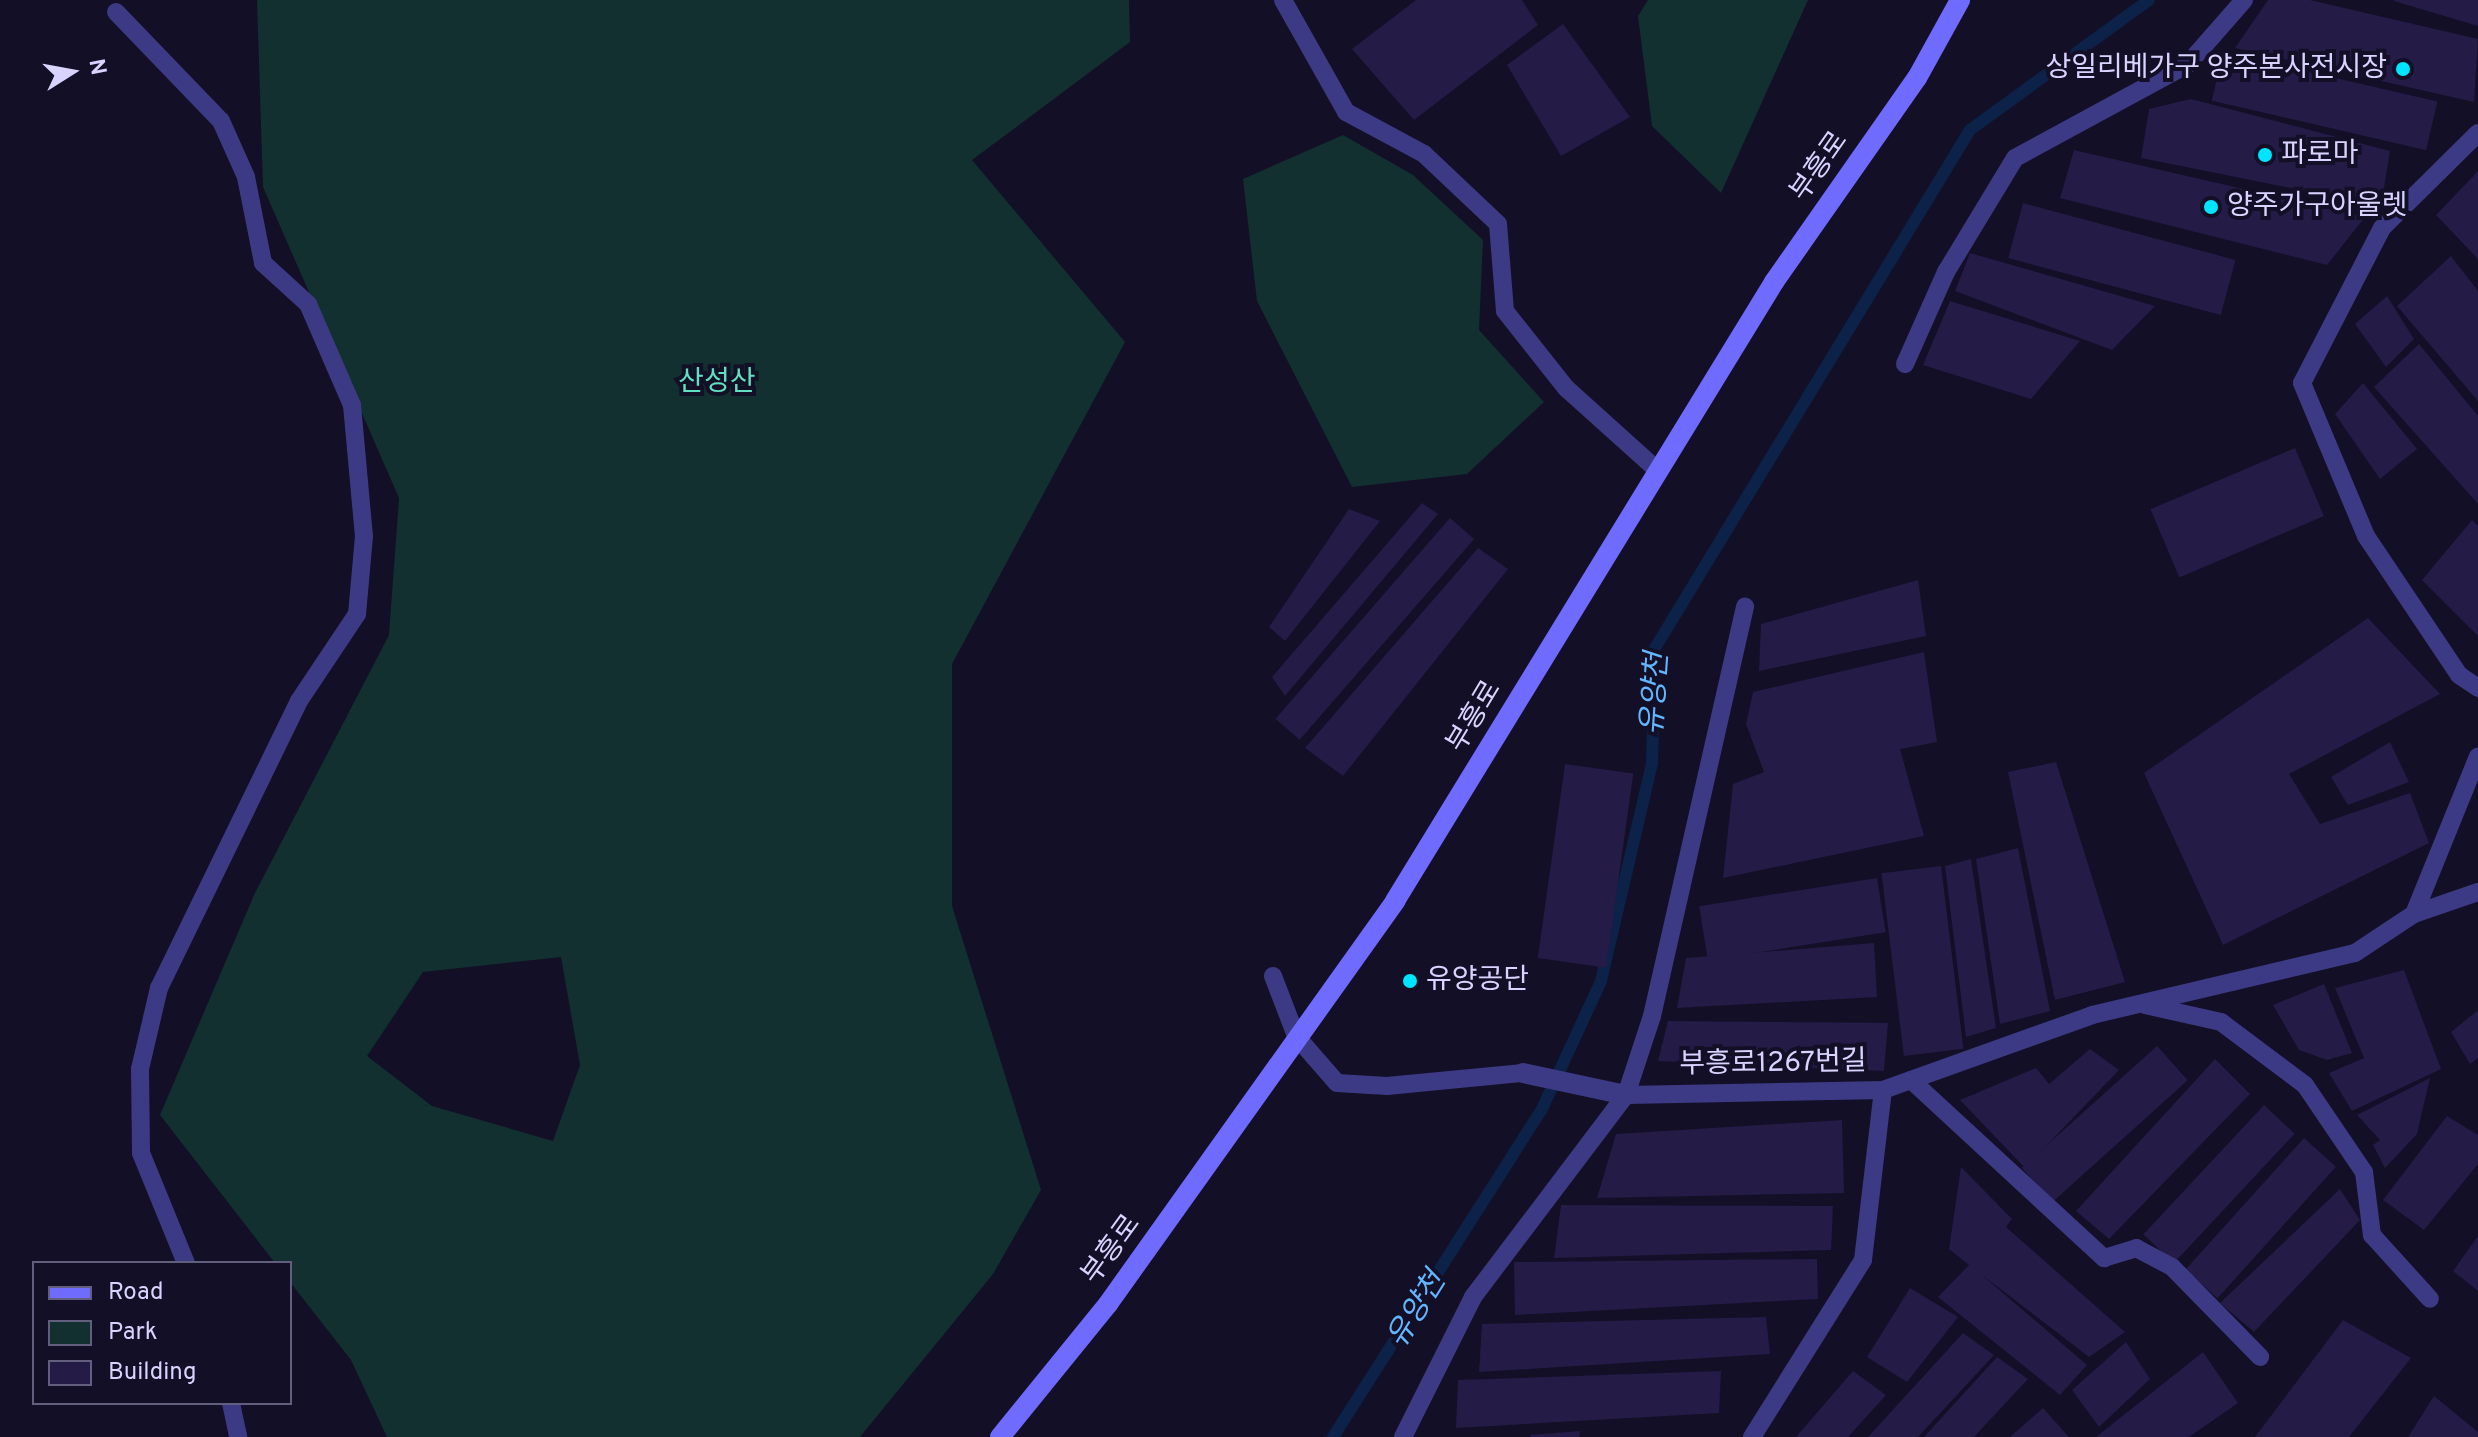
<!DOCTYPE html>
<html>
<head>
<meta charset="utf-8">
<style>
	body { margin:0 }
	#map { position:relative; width:2478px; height:1437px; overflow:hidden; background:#130f26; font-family:Overpass,"Noto Sans KR",sans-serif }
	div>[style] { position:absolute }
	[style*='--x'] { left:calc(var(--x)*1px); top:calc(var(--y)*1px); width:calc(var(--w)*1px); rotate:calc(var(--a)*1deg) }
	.green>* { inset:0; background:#12302f }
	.stream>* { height:12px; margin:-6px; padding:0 6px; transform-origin:6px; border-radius:6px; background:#0c2248 }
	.building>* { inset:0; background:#241b47; transform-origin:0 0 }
	.lane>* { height:18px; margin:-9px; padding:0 9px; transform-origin:9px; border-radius:9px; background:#3d3a85 }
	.street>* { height:20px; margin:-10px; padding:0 10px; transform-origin:10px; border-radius:10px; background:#3d3a85 }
	.secondary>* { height:20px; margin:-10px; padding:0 10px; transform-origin:10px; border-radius:10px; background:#6f6bff }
	.dots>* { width:22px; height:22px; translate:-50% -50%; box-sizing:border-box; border:4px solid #130f26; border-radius:50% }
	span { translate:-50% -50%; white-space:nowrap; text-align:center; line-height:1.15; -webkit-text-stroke:8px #130f26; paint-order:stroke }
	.poi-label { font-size:28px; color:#d9d4ff }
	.right { translate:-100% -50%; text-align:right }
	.left { translate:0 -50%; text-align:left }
	.street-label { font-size:28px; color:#d9d4ff }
	.park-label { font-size:28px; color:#5fe0c0 }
	.water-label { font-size:30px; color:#62b6ff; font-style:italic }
	.legend { position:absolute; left:32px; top:1261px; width:260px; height:144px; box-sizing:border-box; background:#130f26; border:2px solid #625e7d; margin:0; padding:10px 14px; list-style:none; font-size:24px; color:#d9d4ff }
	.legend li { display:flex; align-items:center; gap:16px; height:40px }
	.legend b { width:40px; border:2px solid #625e7d }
	.north { position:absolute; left:32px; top:32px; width:80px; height:80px; -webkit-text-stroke:6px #130f26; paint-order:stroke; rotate:79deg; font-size:22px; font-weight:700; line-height:32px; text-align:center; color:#d9d4ff }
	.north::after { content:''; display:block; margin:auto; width:28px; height:36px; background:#d9d4ff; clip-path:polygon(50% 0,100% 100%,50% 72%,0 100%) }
</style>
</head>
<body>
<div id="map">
	<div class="green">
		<i style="clip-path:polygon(evenodd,257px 0,1129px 0,1130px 42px,972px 160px,1125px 342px,952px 664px,952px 906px,1041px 1190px,993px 1274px,860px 1437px,387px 1437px,351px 1360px,290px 1282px,290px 1263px,275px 1263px,160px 1115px,255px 893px,389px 635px,399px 498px,263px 187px,257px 0,561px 957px,580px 1065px,553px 1141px,432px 1106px,367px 1056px,423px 972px,561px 957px)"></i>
		<i style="clip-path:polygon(1648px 0,1808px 0,1721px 193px,1652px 126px,1638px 16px)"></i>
		<i style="clip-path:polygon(1343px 135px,1413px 175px,1483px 240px,1479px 330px,1544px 402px,1467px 474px,1352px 487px,1257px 301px,1243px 179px)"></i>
	</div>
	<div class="stream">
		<i style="--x:1333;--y:1437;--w:387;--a:-57.5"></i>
		<i style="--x:1541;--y:1111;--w:143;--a:-65.2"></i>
		<i style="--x:1601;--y:981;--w:224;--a:-76.8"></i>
		<i style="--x:1652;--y:763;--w:115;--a:-88.5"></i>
		<i style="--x:1655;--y:648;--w:606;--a:-58.7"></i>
		<i style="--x:1970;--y:130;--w:221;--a:-36"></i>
	</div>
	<div class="building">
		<i style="clip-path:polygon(1416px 0,1522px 0,1538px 25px,1414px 120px,1352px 49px)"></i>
		<i style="clip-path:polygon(2268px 0,2310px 0,2478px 39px,2474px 102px,2235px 48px)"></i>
		<i style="clip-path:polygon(2394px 0,2478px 0,2478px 26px,2394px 1px)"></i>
		<i style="clip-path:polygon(1563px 24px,1630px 117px,1561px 156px,1507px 65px)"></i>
		<i style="left:2223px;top:52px;width:220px;height:50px;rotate:13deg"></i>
		<i style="clip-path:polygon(2191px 99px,2390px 151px,2381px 206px,2141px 158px,2149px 109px)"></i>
		<i style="clip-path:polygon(2074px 150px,2365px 217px,2327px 265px,2060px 198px)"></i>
		<i style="clip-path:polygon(2478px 171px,2478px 259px,2436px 215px)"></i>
		<i style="left:2023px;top:203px;width:220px;height:57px;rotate:15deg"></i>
		<i style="clip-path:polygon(1970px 253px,2155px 306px,2112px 350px,1955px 291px)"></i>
		<i style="clip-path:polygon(2451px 256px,2478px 291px,2478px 401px,2397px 306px)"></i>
		<i style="clip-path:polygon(2387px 296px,2414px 339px,2386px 367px,2355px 324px)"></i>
		<i style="clip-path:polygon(1950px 301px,2080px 341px,2031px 399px,1923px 365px)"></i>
		<i style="clip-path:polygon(2419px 344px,2478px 416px,2478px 504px,2374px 387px)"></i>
		<i style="clip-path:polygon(2363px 383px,2417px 449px,2380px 479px,2335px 414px)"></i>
		<i style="left:2295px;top:448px;width:74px;height:157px;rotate:67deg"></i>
		<i style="clip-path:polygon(1422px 503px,1438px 514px,1285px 696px,1272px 677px)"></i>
		<i style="clip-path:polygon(1349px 509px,1380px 521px,1285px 641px,1269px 627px)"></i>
		<i style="left:1450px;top:518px;width:32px;height:266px;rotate:41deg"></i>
		<i style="clip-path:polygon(2472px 520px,2478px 526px,2478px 636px,2422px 580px)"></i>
		<i style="clip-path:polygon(1478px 548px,1508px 569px,1343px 776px,1305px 748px)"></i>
		<i style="clip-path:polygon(1918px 580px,1926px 636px,1759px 671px,1761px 624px)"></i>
		<i style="clip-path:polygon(2368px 618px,2440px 694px,2289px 774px,2320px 824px,2410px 793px,2429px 843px,2223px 945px,2144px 773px)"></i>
		<i style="clip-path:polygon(1924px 652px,1937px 742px,1900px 749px,1924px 836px,1723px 878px,1733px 784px,1764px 772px,1746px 724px,1753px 692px)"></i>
		<i style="clip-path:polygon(2390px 742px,2409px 782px,2348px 805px,2331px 777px)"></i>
		<i style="clip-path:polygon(2056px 762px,2125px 982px,2055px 1000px,2008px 772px)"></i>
		<i style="left:1565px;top:764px;width:69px;height:196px;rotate:8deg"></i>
		<i style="clip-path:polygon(2018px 848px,2050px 1011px,2000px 1024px,1976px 859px)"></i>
		<i style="clip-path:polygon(1971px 859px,1996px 1028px,1966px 1037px,1945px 866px)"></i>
		<i style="left:1941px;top:866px;width:184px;height:60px;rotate:83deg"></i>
		<i style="left:1877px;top:878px;width:55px;height:180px;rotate:81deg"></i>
		<i style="clip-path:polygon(1874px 943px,1877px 997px,1677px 1008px,1686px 958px)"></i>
		<i style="clip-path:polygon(2404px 970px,2441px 1069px,2352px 1111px,2329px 1073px,2364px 1058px,2335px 988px)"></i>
		<i style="clip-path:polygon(2324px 984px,2352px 1053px,2327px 1060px,2299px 1050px,2273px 1005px)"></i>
		<i style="clip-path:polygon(2478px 1010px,2478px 1058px,2470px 1064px,2451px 1032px)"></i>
		<i style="clip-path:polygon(1668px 1021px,1888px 1023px,1884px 1071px,1658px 1061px)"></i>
		<i style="left:2157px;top:1046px;width:46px;height:182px;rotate:48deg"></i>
		<i style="clip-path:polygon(2090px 1049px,2119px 1070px,2025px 1168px,1960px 1100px,2036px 1068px,2049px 1084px)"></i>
		<i style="clip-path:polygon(2215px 1059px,2250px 1094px,2109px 1239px,2076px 1211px)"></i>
		<i style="clip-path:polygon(2430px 1078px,2417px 1134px,2385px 1168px,2373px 1145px,2380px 1140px,2357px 1115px)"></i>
		<i style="left:2264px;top:1105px;width:42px;height:177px;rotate:43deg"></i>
		<i style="clip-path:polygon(2447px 1116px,2478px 1135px,2478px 1164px,2424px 1230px,2383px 1200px)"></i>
		<i style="clip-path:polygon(1842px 1120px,1844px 1193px,1597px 1198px,1616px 1134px)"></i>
		<i style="left:2304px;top:1138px;width:43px;height:177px;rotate:42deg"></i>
		<i style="clip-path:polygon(1961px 1167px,2012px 1219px,2006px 1227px,2125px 1332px,2089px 1357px,1982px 1275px,2087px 1365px,2060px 1395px,1938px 1297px,1969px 1265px,1949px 1249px)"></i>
		<i style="clip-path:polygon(2340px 1189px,2360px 1220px,2254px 1332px,2220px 1303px)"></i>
		<i style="clip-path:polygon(1561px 1205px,1833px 1206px,1831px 1250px,1554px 1258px)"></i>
		<i style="clip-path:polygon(2478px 1236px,2478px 1291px,2453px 1271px)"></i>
		<i style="clip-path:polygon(1817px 1259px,1818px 1299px,1515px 1315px,1514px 1262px)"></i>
		<i style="clip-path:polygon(1910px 1288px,1958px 1317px,1907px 1382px,1867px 1357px)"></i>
		<i style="clip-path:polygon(1766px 1317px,1770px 1354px,1479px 1372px,1482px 1324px)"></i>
		<i style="clip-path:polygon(2343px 1320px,2411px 1358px,2349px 1437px,2255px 1437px)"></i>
		<i style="clip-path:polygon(1963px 1333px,1994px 1355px,1918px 1437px,1868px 1437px)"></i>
		<i style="clip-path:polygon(2126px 1342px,2150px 1379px,2099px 1427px,2072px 1390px)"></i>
		<i style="clip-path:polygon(2203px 1352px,2238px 1403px,2189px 1437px,2096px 1437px)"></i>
		<i style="clip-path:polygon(1997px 1357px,2028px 1379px,1974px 1437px,1924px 1437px)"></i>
		<i style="clip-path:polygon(1721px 1371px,1719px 1413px,1456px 1428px,1458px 1380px)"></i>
		<i style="clip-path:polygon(1853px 1371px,1886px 1395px,1848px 1437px,1796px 1437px)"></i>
		<i style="clip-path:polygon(2434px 1396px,2478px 1432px,2478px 1437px,2408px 1437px)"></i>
		<i style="clip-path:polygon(2043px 1408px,2069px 1437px,2010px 1437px)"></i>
		<i style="clip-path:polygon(1580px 1431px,1579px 1437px,1531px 1437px,1530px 1435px)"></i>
	</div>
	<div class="lane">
		<i style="--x:1283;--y:0;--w:129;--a:60.6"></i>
		<i style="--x:1346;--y:112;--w:89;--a:28.3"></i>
		<i style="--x:1424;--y:154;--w:102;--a:43.4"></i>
		<i style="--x:1498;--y:224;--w:87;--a:85.4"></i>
		<i style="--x:1505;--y:311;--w:98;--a:51.6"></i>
		<i style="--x:1566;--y:388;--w:122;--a:42"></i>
		<i style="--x:116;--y:12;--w:151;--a:46.1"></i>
		<i style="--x:221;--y:121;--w:61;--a:65.9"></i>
		<i style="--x:246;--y:177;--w:88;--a:78.8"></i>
		<i style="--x:263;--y:263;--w:61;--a:42.3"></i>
		<i style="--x:308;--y:304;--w:110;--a:66.5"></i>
		<i style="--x:352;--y:405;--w:132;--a:84.8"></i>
		<i style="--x:364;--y:536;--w:78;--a:95.1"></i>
		<i style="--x:357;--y:614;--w:105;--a:123.7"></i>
		<i style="--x:299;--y:701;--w:319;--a:116"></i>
		<i style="--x:159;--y:988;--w:83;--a:103.2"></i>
		<i style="--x:140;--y:1069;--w:84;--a:89.3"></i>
		<i style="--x:141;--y:1153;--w:119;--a:67.8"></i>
		<i style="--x:2478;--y:133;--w:135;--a:135.3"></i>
		<i style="--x:2382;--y:228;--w:174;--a:117.3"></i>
		<i style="--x:2302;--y:383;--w:166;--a:67.3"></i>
		<i style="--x:2366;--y:536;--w:167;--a:56.2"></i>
		<i style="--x:2459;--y:675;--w:23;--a:34"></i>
		<i style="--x:1905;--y:364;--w:101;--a:-66"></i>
		<i style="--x:1946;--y:272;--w:133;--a:-58.8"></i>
		<i style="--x:2015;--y:158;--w:197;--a:-28.5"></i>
		<i style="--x:2188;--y:64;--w:85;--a:-48.8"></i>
		<i style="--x:2414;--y:914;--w:68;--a:-19"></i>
		<i style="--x:1273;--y:976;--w:64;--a:69"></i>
		<i style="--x:1296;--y:1036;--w:62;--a:48.9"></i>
		<i style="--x:1337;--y:1083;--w:50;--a:3.4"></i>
		<i style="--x:1387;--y:1086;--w:137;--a:-5.5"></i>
		<i style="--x:2145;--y:1005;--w:78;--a:12.6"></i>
		<i style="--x:2221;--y:1022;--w:105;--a:36.9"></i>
		<i style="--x:2305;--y:1085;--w:105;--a:55.9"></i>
		<i style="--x:2364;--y:1172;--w:64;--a:82.8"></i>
		<i style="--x:2372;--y:1235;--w:86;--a:47.8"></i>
		<i style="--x:1911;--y:1080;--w:263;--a:42.7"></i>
		<i style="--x:2104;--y:1258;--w:34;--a:-17"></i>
		<i style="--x:2136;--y:1248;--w:41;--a:27.8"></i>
		<i style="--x:2172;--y:1267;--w:126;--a:45.6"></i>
		<i style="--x:1626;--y:1095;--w:257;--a:-1.1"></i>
		<i style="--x:1883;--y:1090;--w:222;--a:-19.7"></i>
		<i style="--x:2092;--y:1015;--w:270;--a:-13.3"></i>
		<i style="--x:2355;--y:953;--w:71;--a:-33.5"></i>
		<i style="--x:2414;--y:914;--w:170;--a:-67.9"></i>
		<i style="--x:231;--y:1403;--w:35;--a:78"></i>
		<i style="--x:1403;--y:1437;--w:157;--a:-63.4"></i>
		<i style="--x:1473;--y:1297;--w:253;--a:-52.9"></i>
		<i style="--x:1626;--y:1095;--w:83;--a:-71.8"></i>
		<i style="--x:1652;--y:1016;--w:420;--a:-77.2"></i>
		<i style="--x:1752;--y:1437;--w:209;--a:-57.9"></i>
		<i style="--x:1863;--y:1260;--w:171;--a:-83.3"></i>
	</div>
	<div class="street">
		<i style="--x:1523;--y:1073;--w:105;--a:12.1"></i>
	</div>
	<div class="secondary">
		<i style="--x:1000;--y:1437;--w:171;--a:-50.9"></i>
		<i style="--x:1108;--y:1304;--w:495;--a:-54.5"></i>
		<i style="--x:1395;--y:901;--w:726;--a:-58.52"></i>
		<i style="--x:1774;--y:282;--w:249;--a:-55"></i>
		<i style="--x:1917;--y:78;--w:89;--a:-61.1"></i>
	</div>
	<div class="dots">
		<i style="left:2403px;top:69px;background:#00e5ff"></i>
		<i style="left:2265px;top:155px;background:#00e5ff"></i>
		<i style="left:2211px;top:207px;background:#00e5ff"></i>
		<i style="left:1410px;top:981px;background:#00e5ff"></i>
	</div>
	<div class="poi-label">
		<span class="right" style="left:2387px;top:69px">상일리베가구 양주본사전시장</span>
		<span class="left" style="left:2281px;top:155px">파로마</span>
		<span class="left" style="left:2227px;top:207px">양주가구아울렛</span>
		<span class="left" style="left:1426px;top:981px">유양공단</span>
	</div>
	<div class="street-label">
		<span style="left:1820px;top:167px;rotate:-55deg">부흥로</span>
		<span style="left:1475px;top:717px;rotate:-59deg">부흥로</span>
		<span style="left:1773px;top:1064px;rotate:-1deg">부흥로1267번길</span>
		<span style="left:1112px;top:1250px;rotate:-54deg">부흥로</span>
	</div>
	<div class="park-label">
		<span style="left:717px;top:383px">산성산</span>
	</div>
	<div class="water-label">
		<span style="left:1657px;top:694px;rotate:-86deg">유양천</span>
		<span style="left:1418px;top:1311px;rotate:-58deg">유양천</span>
	</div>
	<ul class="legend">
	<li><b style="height:10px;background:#6f6bff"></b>Road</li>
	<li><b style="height:22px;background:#12302f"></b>Park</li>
	<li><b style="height:22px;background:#241b47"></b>Building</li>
	</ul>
	<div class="north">N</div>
</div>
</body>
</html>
